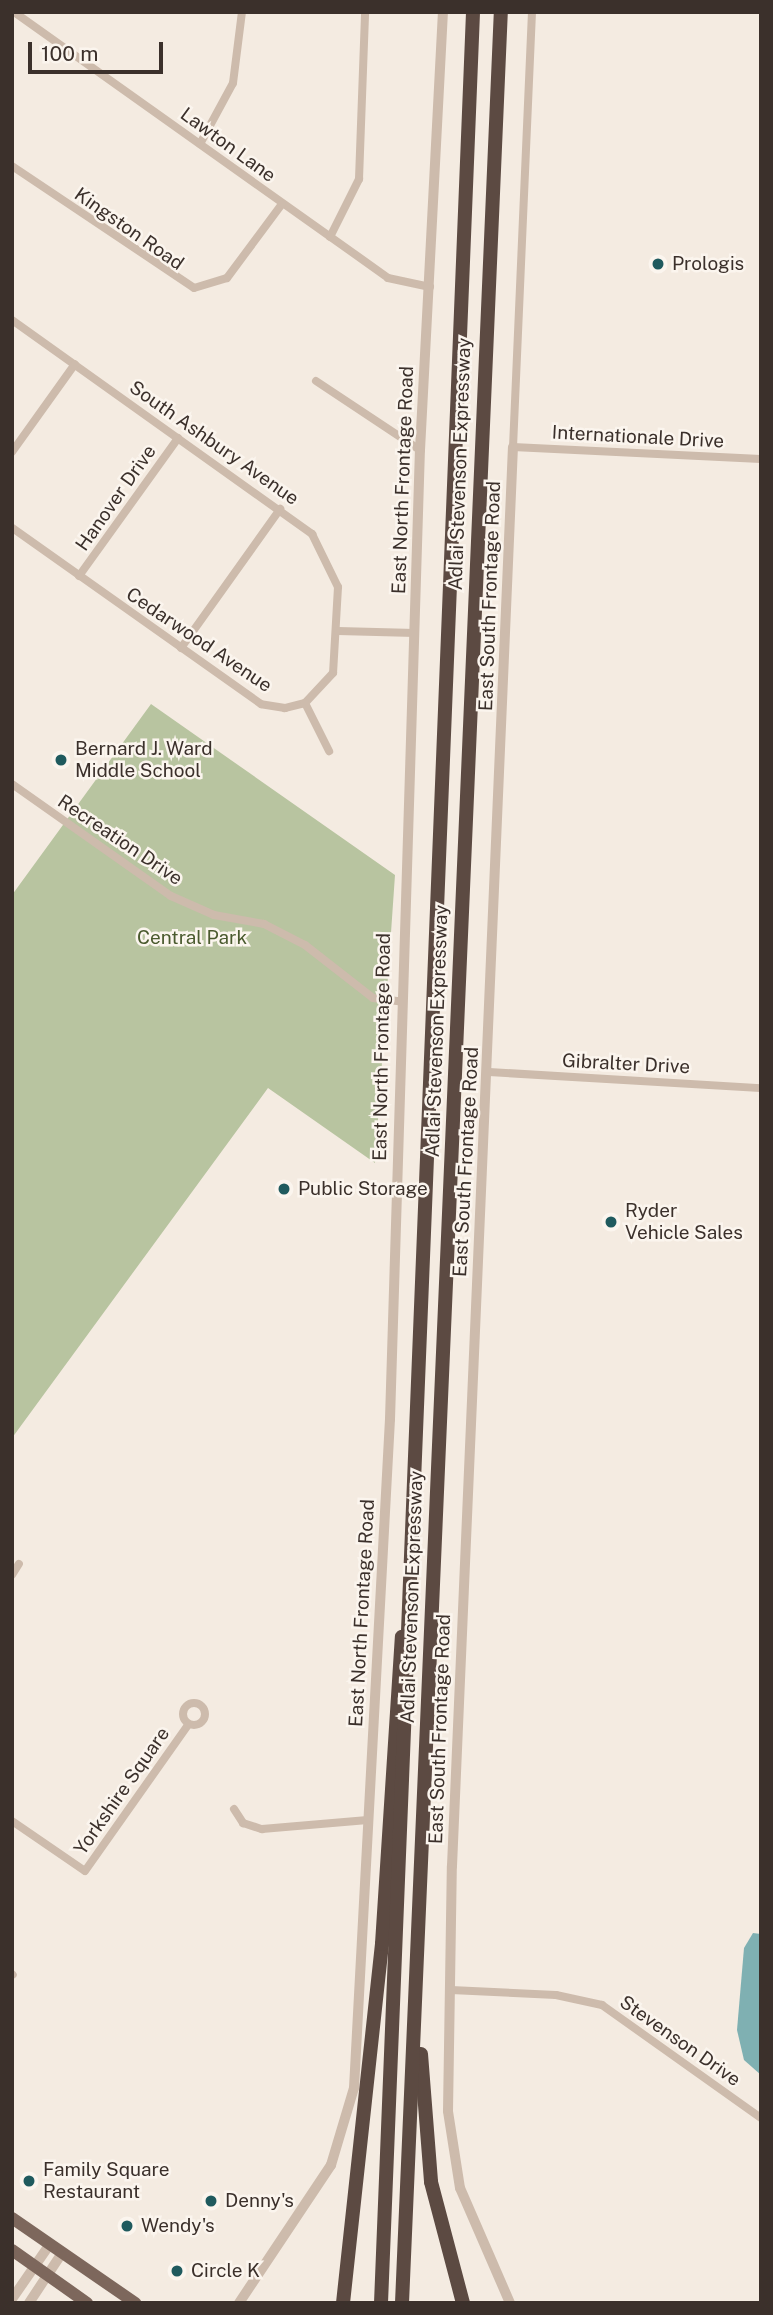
<!DOCTYPE html>
<html>
<head>
<meta charset="utf-8">
<style>
	body { margin:0 }
	#map { position:relative; width:773px; height:2315px; overflow:hidden; background:#f4ebe1; font-family:"Public Sans",sans-serif }
	div>[style] { position:absolute }
	[style*='--x'] { left:calc(var(--x)*1px); top:calc(var(--y)*1px); width:calc(var(--w)*1px); rotate:calc(var(--a)*1deg) }
	.green>* { inset:0; background:#b8c4a0 }
	.water>* { inset:0; background:#7fb0b2 }
	.minor>* { height:8px; margin:-4px; padding:0 4px; transform-origin:4px; border-radius:4px; background:#cdbbac }
	.minor>.ring { margin:-4px; padding:0; box-sizing:content-box; background:none; border:8px solid #cdbbac; border-radius:50% }
	.tertiary>* { height:10px; margin:-5px; padding:0 5px; transform-origin:5px; border-radius:5px; background:#cdbbac }
	.primary>* { height:12px; margin:-6px; padding:0 6px; transform-origin:6px; border-radius:6px; background:#7d675c }
	.motorway>* { height:14px; margin:-7px; padding:0 7px; transform-origin:7px; border-radius:7px; background:#5c4a42 }
	.dots>* { width:19px; height:19px; translate:-50% -50%; box-sizing:border-box; border:4px solid #fbf5ee; border-radius:50% }
	span { translate:-50% -50%; white-space:nowrap; text-align:center; line-height:1.15; -webkit-text-stroke:5px #fbf5ee; paint-order:stroke }
	.street-label { font-size:19px; color:#3b302b }
	.poi-label { font-size:19px; color:#3b302b }
	.left { translate:0 -50%; text-align:left }
	.park-label { font-size:19px; color:#4a5a2e }
	.frame { position:absolute; inset:0; border:14px solid #3b302b; pointer-events:none }
	.scale { position:absolute; left:28px; top:42px; width:135px; height:32px; box-sizing:border-box; border:4px solid #3b302b; border-top:0; padding-left:9px; font-size:21px; line-height:24px; white-space:nowrap; color:#3b302b; -webkit-text-stroke:5px #fbf5ee; paint-order:stroke }
</style>
</head>
<body>
<div id="map">
	<div class="green">
		<i style="clip-path:polygon(151px 704px,395px 875px,375px 1163px,268px 1088px,12px 1438px,12px 895px)"></i>
	</div>
	<div class="water">
		<i style="clip-path:polygon(753px 1933px,761px 1934px,761px 2075px,744px 2060px,737px 2030px,744px 1948px)"></i>
	</div>
	<div class="minor">
		<i style="--x:14;--y:12;--w:459;--a:35.4"></i>
		<i style="--x:388;--y:278;--w:43;--a:12.1"></i>
		<i style="--x:532;--y:12;--w:435;--a:92.5"></i>
		<i style="--x:513;--y:447;--w:248;--a:2.8"></i>
		<i style="--x:200;--y:144;--w:69;--a:-61.6"></i>
		<i style="--x:233;--y:83;--w:72;--a:-82.8"></i>
		<i style="--x:12;--y:166;--w:219;--a:33.8"></i>
		<i style="--x:194;--y:288;--w:34;--a:-17"></i>
		<i style="--x:227;--y:278;--w:92;--a:-53.4"></i>
		<i style="--x:330;--y:237;--w:65;--a:-63.4"></i>
		<i style="--x:359;--y:179;--w:167;--a:-87.9"></i>
		<i style="--x:12;--y:320;--w:369;--a:35.5"></i>
		<i style="--x:312;--y:534;--w:59;--a:63.9"></i>
		<i style="--x:338;--y:587;--w:86;--a:93.3"></i>
		<i style="--x:333;--y:673;--w:41;--a:133"></i>
		<i style="--x:305;--y:703;--w:21;--a:166"></i>
		<i style="--x:285;--y:708;--w:24;--a:-171"></i>
		<i style="--x:261;--y:704;--w:305;--a:-144.7"></i>
		<i style="--x:316;--y:381;--w:125;--a:33.6"></i>
		<i style="--x:12;--y:452;--w:108;--a:-54.4"></i>
		<i style="--x:79;--y:576;--w:170;--a:-54.3"></i>
		<i style="--x:338;--y:631;--w:77;--a:1.5"></i>
		<i style="--x:181;--y:648;--w:171;--a:-54.5"></i>
		<i style="--x:305;--y:703;--w:54;--a:63.4"></i>
		<i style="--x:12;--y:784;--w:194;--a:35.2"></i>
		<i style="--x:171;--y:896;--w:47;--a:23.8"></i>
		<i style="--x:214;--y:915;--w:51;--a:10.2"></i>
		<i style="--x:264;--y:924;--w:46;--a:27.1"></i>
		<i style="--x:305;--y:945;--w:86;--a:37.9"></i>
		<i style="--x:373;--y:998;--w:26;--a:7"></i>
		<i style="--x:489;--y:1072;--w:272;--a:3.4"></i>
		<i style="--x:12;--y:1575;--w:13;--a:-58"></i>
		<i class="ring" style="left:183px;top:1703px;width:14px;height:14px"></i>
		<i style="--x:234;--y:1809;--w:17;--a:57"></i>
		<i style="--x:243;--y:1823;--w:20;--a:18"></i>
		<i style="--x:262;--y:1829;--w:106;--a:-4.9"></i>
		<i style="--x:12;--y:1821;--w:88;--a:34.4"></i>
		<i style="--x:85;--y:1871;--w:179;--a:-54.8"></i>
		<i style="--x:12;--y:1974;--w:1;--a:45"></i>
		<i style="--x:451;--y:1990;--w:105;--a:2.7"></i>
		<i style="--x:556;--y:1995;--w:47;--a:12.3"></i>
		<i style="--x:602;--y:2005;--w:195;--a:35.4"></i>
	</div>
	<div class="tertiary">
		<i style="--x:12;--y:2299;--w:67;--a:-55.4"></i>
		<i style="--x:29;--y:2303;--w:60;--a:-56.6"></i>
		<i style="--x:239;--y:2303;--w:166;--a:-56.3"></i>
		<i style="--x:331;--y:2165;--w:80;--a:-73.4"></i>
		<i style="--x:354;--y:2088;--w:670;--a:-86.92"></i>
		<i style="--x:390;--y:1419;--w:969;--a:-88.23"></i>
		<i style="--x:420;--y:450;--w:439;--a:-87"></i>
		<i style="--x:510;--y:2303;--w:125;--a:-113.5"></i>
		<i style="--x:460;--y:2188;--w:78;--a:-98.9"></i>
		<i style="--x:448;--y:2111;--w:245;--a:-89.1"></i>
		<i style="--x:452;--y:1866;--w:1420;--a:-87.54"></i>
	</div>
	<div class="primary">
		<i style="--x:12;--y:2218;--w:150;--a:34.6"></i>
		<i style="--x:12;--y:2250;--w:92;--a:35.2"></i>
	</div>
	<div class="motorway">
		<i style="--x:421;--y:2054;--w:128;--a:85.5"></i>
		<i style="--x:431;--y:2182;--w:125;--a:75.2"></i>
		<i style="--x:343;--y:2303;--w:361;--a:-83.8"></i>
		<i style="--x:382;--y:1944;--w:308;--a:-86.3"></i>
		<i style="--x:381;--y:2303;--w:2293;--a:-87.7"></i>
		<i style="--x:402;--y:2303;--w:2293;--a:-87.53"></i>
	</div>
	<div class="dots">
		<i style="left:658px;top:264px;background:#1f5a5e"></i>
		<i style="left:61px;top:760px;background:#1f5a5e"></i>
		<i style="left:284px;top:1189px;background:#1f5a5e"></i>
		<i style="left:611px;top:1222px;background:#1f5a5e"></i>
		<i style="left:29px;top:2181px;background:#1f5a5e"></i>
		<i style="left:211px;top:2201px;background:#1f5a5e"></i>
		<i style="left:127px;top:2226px;background:#1f5a5e"></i>
		<i style="left:177px;top:2271px;background:#1f5a5e"></i>
	</div>
	<div class="street-label">
		<span style="left:228px;top:145px;rotate:36deg">Lawton Lane</span>
		<span style="left:129px;top:229px;rotate:35deg">Kingston Road</span>
		<span style="left:638px;top:437px;rotate:3deg">Internationale Drive</span>
		<span style="left:214px;top:443px;rotate:35deg">South Ashbury Avenue</span>
		<span style="left:460px;top:464px;rotate:-88deg">Adlai Stevenson Expressway</span>
		<span style="left:403px;top:480px;rotate:-88deg">East North Frontage Road</span>
		<span style="left:116px;top:498px;rotate:-55deg">Hanover Drive</span>
		<span style="left:490px;top:596px;rotate:-88deg">East South Frontage Road</span>
		<span style="left:199px;top:640px;rotate:34deg">Cedarwood Avenue</span>
		<span style="left:120px;top:840px;rotate:34deg">Recreation Drive</span>
		<span style="left:437px;top:1031px;rotate:-88deg">Adlai Stevenson Expressway</span>
		<span style="left:382px;top:1047px;rotate:-89deg">East North Frontage Road</span>
		<span style="left:626px;top:1064px;rotate:3deg">Gibralter Drive</span>
		<span style="left:466px;top:1162px;rotate:-87deg">East South Frontage Road</span>
		<span style="left:412px;top:1597px;rotate:-88deg">Adlai Stevenson Expressway</span>
		<span style="left:362px;top:1613px;rotate:-87deg">East North Frontage Road</span>
		<span style="left:440px;top:1729px;rotate:-88deg">East South Frontage Road</span>
		<span style="left:122px;top:1791px;rotate:-55deg">Yorkshire Square</span>
		<span style="left:680px;top:2041px;rotate:35deg">Stevenson Drive</span>
	</div>
	<div class="poi-label">
		<span class="left" style="left:672px;top:264px">Prologis</span>
		<span class="left" style="left:75px;top:760px">Bernard J. Ward<br>Middle School</span>
		<span class="left" style="left:298px;top:1189px">Public Storage</span>
		<span class="left" style="left:625px;top:1222px">Ryder<br>Vehicle Sales</span>
		<span class="left" style="left:43px;top:2181px">Family Square<br>Restaurant</span>
		<span class="left" style="left:225px;top:2201px">Denny's</span>
		<span class="left" style="left:141px;top:2226px">Wendy's</span>
		<span class="left" style="left:191px;top:2271px">Circle K</span>
	</div>
	<div class="park-label">
		<span style="left:192px;top:938px">Central Park</span>
	</div>
	<div class="frame"></div>
	<div class="scale">100 m</div>
</div>
</body>
</html>
